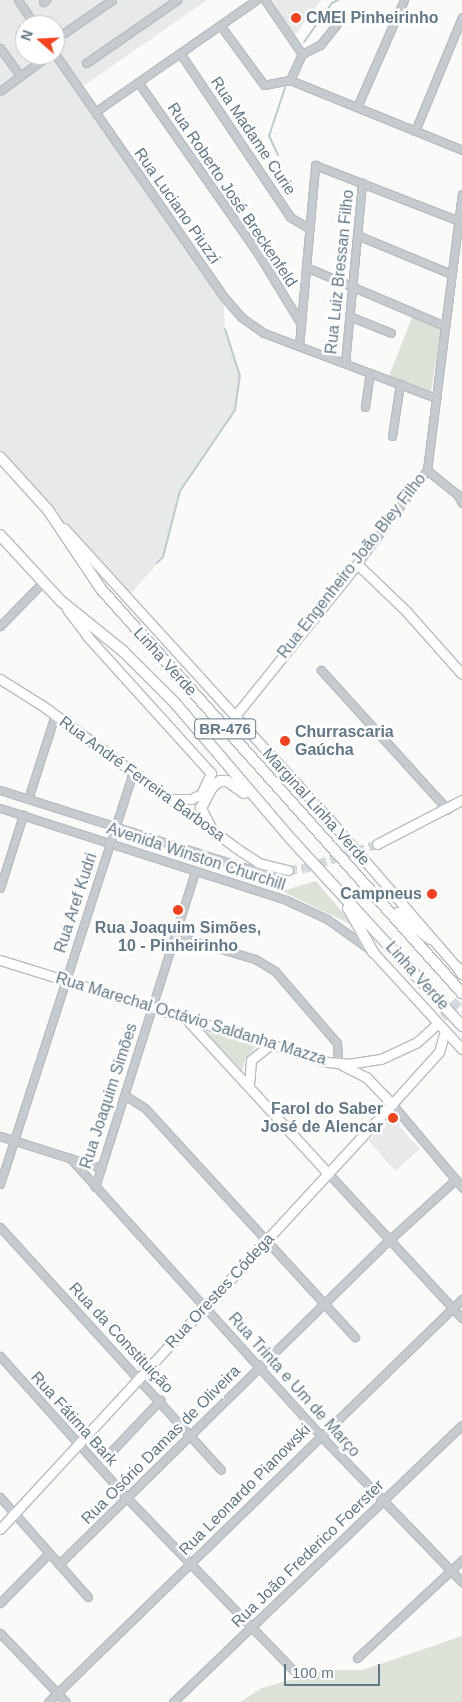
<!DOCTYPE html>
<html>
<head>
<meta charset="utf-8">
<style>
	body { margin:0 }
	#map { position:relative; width:462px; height:1702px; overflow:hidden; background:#fafaf8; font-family:Arial,sans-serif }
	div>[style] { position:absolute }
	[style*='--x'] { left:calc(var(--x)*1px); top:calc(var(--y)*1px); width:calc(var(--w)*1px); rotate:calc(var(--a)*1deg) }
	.built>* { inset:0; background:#e8eae9 }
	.green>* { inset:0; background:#dce2d8 }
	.stream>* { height:2px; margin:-1px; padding:0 1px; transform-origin:1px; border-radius:1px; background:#bdcbce }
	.major-tunnel>* { height:9px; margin-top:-4.5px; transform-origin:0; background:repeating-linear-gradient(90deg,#d4dadc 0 9px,transparent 0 13.5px) }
	.roads { filter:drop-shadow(1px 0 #b8bec2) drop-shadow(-1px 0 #b8bec2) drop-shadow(0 1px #b8bec2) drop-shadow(0 -1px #b8bec2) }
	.minor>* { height:7px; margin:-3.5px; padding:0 3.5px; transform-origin:3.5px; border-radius:3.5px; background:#c5cbce }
	.major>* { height:9px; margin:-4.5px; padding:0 4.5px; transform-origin:4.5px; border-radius:4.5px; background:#fff }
	.highway>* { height:10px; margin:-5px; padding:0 5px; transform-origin:5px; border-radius:5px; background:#fff }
	.dots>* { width:14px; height:14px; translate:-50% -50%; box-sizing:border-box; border:2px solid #fff; border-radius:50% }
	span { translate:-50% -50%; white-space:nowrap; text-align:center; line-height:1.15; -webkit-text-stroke:5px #fff; paint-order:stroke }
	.shield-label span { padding:1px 4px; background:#fff; border:1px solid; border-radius:4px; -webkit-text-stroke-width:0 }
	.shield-label { font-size:15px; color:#627886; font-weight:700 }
	.poi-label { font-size:16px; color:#627886; font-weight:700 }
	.left { translate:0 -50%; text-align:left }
	.right { translate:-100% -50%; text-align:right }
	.street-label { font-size:16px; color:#627886 }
	.north { position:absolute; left:15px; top:15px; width:50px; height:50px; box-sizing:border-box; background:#fff; border:1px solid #c0c9cf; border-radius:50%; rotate:289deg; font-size:14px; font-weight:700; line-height:20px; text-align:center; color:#627886 }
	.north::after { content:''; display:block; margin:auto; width:18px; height:22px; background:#f4421e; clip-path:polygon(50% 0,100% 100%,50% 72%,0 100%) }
	.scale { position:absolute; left:284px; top:1664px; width:96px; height:22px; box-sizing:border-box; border:2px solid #627886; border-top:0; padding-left:6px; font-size:15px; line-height:18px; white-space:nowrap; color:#627886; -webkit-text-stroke:4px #fff; paint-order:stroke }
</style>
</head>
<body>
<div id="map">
	<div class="built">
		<i style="clip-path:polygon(evenodd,0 0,207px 0,79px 89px,223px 296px,225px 329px,240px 376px,235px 410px,180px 491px,163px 557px,127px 598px,0 457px,0 0,25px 25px,55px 25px,55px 55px,25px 55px,25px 25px)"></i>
		<i style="clip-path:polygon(272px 0,321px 0,295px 35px)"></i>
		<i style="clip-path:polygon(399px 1120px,400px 1127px,420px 1149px,395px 1171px,369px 1141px,385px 1123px)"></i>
	</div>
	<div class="green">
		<i style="clip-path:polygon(413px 315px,442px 327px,431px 391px,389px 376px)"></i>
		<i style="clip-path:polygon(316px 881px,354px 926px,282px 891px)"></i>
		<i style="clip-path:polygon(205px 1031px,257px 1046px,246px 1058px,242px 1071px)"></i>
		<i style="clip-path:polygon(462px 1636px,462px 1702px,240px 1702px,262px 1688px,325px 1670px,363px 1670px)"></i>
	</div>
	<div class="stream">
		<i style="--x:304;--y:42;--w:48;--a:-54.3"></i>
		<i style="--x:332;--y:3;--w:7;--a:-27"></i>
		<i style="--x:278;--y:155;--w:21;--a:-115"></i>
		<i style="--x:269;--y:136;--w:51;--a:-71.6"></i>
		<i style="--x:157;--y:563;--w:8;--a:-45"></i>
		<i style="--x:163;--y:557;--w:68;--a:-75.6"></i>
		<i style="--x:180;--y:491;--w:98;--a:-55.8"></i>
		<i style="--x:235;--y:410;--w:34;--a:-82"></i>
		<i style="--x:240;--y:376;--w:49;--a:-107.7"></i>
	</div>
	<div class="major-tunnel">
		<i style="--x:288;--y:870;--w:17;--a:-7"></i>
		<i style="--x:305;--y:868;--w:76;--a:-18.4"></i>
		<i style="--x:434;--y:1027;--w:41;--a:-47"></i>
	</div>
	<div class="roads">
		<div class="minor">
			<i style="--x:18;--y:0;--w:30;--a:56"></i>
			<i style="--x:265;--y:0;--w:65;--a:55.6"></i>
			<i style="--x:302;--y:54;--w:29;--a:115"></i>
			<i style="--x:43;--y:2;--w:4;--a:-34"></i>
			<i style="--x:220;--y:25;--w:74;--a:53.7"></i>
			<i style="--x:264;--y:85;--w:26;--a:-11"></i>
			<i style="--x:290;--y:80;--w:186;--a:22.1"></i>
			<i style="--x:64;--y:33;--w:58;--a:-34.5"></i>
			<i style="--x:0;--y:48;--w:34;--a:54"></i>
			<i style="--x:180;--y:53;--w:197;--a:56.1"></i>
			<i style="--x:290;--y:217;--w:23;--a:31"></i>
			<i style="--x:55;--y:54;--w:295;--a:55.2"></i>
			<i style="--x:223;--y:296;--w:28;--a:49"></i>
			<i style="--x:241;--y:317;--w:28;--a:35"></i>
			<i style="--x:264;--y:333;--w:184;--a:20.7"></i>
			<i style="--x:302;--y:54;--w:20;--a:-27"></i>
			<i style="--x:320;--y:45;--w:26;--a:-51"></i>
			<i style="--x:86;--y:63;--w:111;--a:-34.7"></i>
			<i style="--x:138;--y:82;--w:208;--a:55"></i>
			<i style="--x:257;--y:252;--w:84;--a:58.6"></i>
			<i style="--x:0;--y:91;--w:61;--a:-36.3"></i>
			<i style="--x:357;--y:107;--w:117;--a:-66.3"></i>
			<i style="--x:95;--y:112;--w:196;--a:-34.8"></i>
			<i style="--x:415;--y:131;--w:123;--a:-67.6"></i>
			<i style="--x:357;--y:235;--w:102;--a:22.5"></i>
			<i style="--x:306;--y:267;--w:151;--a:23"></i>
			<i style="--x:349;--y:316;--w:45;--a:22"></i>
			<i style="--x:299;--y:346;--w:182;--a:-84.9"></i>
			<i style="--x:315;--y:165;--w:152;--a:21.2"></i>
			<i style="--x:345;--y:363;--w:181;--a:-84.6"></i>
			<i style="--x:365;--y:407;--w:34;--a:-82"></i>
			<i style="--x:392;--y:436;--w:53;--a:-81.3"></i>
			<i style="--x:427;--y:470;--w:38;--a:39"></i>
			<i style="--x:457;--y:494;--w:10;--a:61"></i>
			<i style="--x:357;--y:564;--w:117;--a:-53.3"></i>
			<i style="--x:427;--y:470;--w:278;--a:-82.8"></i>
			<i style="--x:0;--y:626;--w:62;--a:-45.7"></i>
			<i style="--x:321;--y:670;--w:188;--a:47.8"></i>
			<i style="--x:0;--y:790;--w:261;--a:17.6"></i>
			<i style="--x:249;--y:869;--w:34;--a:3"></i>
			<i style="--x:28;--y:799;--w:88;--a:-72.2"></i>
			<i style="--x:0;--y:808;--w:300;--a:17.8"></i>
			<i style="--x:286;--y:900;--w:45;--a:24.9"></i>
			<i style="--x:327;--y:919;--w:52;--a:35.5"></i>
			<i style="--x:0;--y:888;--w:77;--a:-72.5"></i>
			<i style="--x:174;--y:935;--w:84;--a:16.5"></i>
			<i style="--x:255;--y:959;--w:23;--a:31"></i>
			<i style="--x:275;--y:971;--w:95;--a:49.3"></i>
			<i style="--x:337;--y:1043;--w:21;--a:87"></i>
			<i style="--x:126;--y:1096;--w:22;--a:32"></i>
			<i style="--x:145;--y:1108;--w:311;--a:47.5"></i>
			<i style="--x:392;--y:1104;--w:109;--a:49.9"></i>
			<i style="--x:0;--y:1136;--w:106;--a:17.6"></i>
			<i style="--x:70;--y:1158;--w:373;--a:47.9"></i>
			<i style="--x:320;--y:1435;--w:204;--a:46"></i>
			<i style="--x:328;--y:1173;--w:197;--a:47.3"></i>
			<i style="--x:0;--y:1184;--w:433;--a:-72.1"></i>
			<i style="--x:95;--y:1187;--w:331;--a:-72.4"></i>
			<i style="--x:0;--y:1227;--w:328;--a:47.7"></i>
			<i style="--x:0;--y:1356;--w:191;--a:48.2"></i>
			<i style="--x:127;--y:1498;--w:242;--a:46"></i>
			<i style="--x:106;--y:1457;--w:79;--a:-46.5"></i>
			<i style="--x:0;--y:1497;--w:133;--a:48.7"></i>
			<i style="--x:59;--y:1564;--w:461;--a:-44.5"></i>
			<i style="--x:388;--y:1241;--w:91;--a:-42.3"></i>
			<i style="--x:0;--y:1603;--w:70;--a:-45.6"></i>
			<i style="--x:0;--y:1633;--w:95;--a:46.3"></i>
			<i style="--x:357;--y:1658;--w:144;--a:-43"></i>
			<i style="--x:48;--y:1702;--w:578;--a:-44.23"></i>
			<i style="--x:173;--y:1702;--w:400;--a:-43.8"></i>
		</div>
		<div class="major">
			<i style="--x:64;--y:528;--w:392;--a:47.7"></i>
			<i style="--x:328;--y:818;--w:205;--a:49.2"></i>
			<i style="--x:67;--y:609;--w:34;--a:53"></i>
			<i style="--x:87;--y:636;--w:185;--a:47.9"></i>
			<i style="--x:211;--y:773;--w:23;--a:115"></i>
			<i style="--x:201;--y:794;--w:11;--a:153"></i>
			<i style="--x:191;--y:799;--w:20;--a:180"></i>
			<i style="--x:0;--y:679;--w:51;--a:32.1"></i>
			<i style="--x:43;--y:706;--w:243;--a:36.3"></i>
			<i style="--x:239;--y:850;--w:24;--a:33"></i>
			<i style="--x:259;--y:863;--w:30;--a:14"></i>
			<i style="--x:235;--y:716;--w:195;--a:-51.2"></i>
			<i style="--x:357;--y:564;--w:68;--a:43.8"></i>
			<i style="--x:406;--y:611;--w:84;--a:48.4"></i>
			<i style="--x:377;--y:844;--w:96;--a:-27.4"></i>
			<i style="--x:373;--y:952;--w:132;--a:47.5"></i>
			<i style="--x:0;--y:960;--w:343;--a:17.3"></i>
			<i style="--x:327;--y:1062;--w:21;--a:5"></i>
			<i style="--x:348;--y:1064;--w:33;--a:-9"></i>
			<i style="--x:381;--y:1059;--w:38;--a:-25"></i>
			<i style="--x:416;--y:1043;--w:24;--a:-42"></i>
			<i style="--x:188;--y:1021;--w:207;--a:47.4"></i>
			<i style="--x:342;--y:1065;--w:27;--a:27"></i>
			<i style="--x:366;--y:1077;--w:37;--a:46"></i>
			<i style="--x:249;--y:1084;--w:24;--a:-85"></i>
			<i style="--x:251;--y:1060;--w:22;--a:-39"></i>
			<i style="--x:0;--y:1529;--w:578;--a:-47.31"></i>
			<i style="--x:392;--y:1104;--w:70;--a:-47.9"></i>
			<i style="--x:439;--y:1052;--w:22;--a:-74"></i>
		</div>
		<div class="highway">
			<i style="--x:0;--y:457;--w:72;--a:47.8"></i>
			<i style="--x:48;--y:510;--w:95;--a:56.1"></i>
			<i style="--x:101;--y:589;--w:542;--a:48.22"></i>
			<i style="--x:0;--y:535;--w:90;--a:47.3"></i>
			<i style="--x:61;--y:601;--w:80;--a:38.9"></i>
			<i style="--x:123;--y:651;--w:74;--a:45"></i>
			<i style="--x:175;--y:703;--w:177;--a:49.6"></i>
			<i style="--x:290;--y:838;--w:255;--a:47.5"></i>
			<i style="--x:212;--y:830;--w:25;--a:-117"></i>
			<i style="--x:201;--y:808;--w:24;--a:-62"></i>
			<i style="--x:212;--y:787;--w:10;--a:-37"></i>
			<i style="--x:220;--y:781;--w:7;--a:0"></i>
			<i style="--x:227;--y:781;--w:21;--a:35"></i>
			<i style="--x:348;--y:908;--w:51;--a:60.4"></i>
			<i style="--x:398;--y:913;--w:41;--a:39.1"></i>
			<i style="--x:458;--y:968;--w:7;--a:56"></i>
		</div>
	</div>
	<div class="dots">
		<i style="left:296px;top:18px;background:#f4421e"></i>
		<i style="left:285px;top:741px;background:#f4421e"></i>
		<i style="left:432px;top:894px;background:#f4421e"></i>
		<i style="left:178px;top:910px;background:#f4421e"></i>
		<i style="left:393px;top:1118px;background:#f4421e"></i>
	</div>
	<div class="shield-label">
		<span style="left:225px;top:729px">BR-476</span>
	</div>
	<div class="poi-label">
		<span class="left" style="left:306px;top:18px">CMEI Pinheirinho</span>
		<span class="left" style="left:295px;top:741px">Churrascaria<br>Gaúcha</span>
		<span class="right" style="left:422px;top:894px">Campneus</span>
		<span style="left:178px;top:937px">Rua Joaquim Simões,<br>10 - Pinheirinho</span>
		<span class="right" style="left:383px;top:1118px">Farol do Saber<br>José de Alencar</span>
	</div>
	<div class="street-label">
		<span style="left:253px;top:136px;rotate:56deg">Rua Madame Curie</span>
		<span style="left:232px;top:195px;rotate:56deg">Rua Roberto José Breckenfeld</span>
		<span style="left:177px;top:206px;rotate:55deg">Rua Luciano Piuzzi</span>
		<span style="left:340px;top:272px;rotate:-84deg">Rua Luiz Bressan Filho</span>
		<span style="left:352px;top:566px;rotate:-52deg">Rua Engenheiro João Bley Filho</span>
		<span style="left:165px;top:662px;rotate:48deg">Linha Verde</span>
		<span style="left:142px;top:779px;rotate:36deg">Rua André Ferreira Barbosa</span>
		<span style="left:316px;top:807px;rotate:48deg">Marginal Linha Verde</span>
		<span style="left:196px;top:857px;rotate:18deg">Avenida Winston Churchill</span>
		<span style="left:76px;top:903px;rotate:-72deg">Rua Aref Kudri</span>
		<span style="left:417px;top:976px;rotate:48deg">Linha Verde</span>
		<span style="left:191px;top:1019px;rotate:17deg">Rua Marechal Octávio Saldanha Mazza</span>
		<span style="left:109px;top:1096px;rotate:-72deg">Rua Joaquim Simões</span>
		<span style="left:220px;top:1291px;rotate:-47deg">Rua Orestes Códega</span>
		<span style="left:121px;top:1338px;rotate:47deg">Rua da Constituição</span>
		<span style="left:294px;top:1385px;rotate:48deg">Rua Trinta e Um de Março</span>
		<span style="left:74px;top:1419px;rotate:48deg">Rua Fátima Bark</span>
		<span style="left:161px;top:1445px;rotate:-45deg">Rua Osório Damas de Oliveira</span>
		<span style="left:245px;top:1490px;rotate:-45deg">Rua Leonardo Pianowski</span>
		<span style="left:308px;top:1554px;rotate:-44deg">Rua João Frederico Foerster</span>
	</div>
	<div class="north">N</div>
	<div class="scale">100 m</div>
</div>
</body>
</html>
